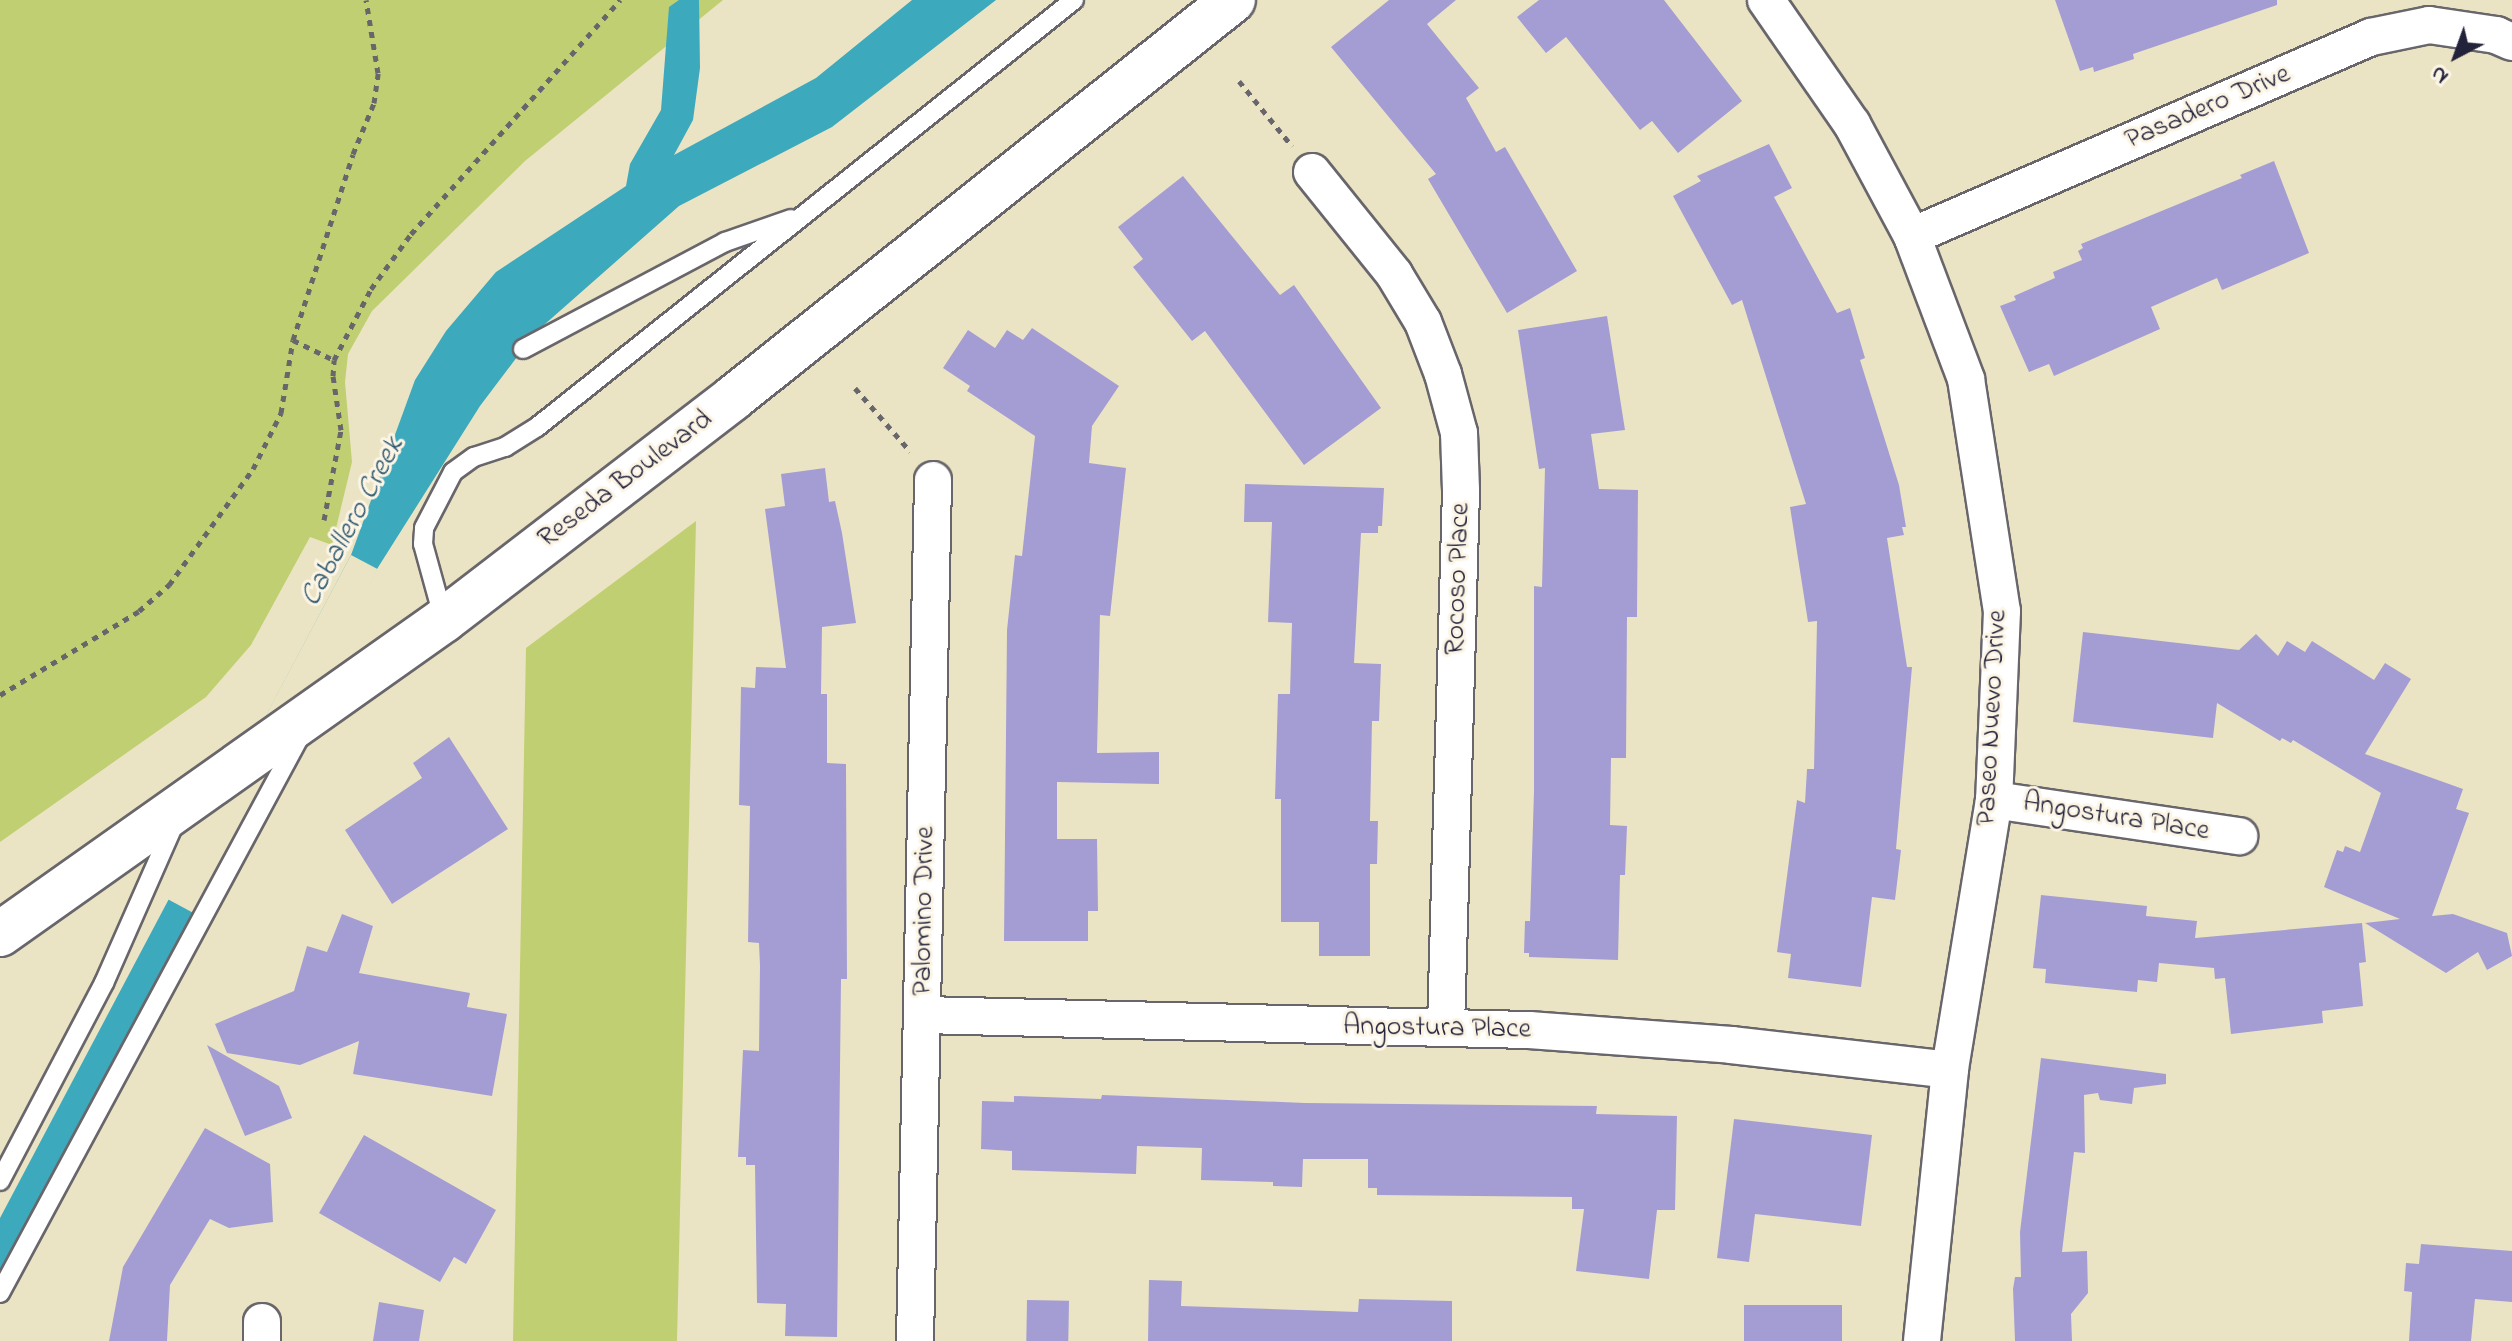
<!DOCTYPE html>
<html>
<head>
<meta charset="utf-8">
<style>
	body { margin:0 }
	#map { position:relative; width:2512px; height:1341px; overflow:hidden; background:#ebe4c4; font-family:"Indie Flower",sans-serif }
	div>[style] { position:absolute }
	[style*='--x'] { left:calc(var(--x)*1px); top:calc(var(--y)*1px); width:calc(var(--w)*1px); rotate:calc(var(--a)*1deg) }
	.green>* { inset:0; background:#c0cf71 }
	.water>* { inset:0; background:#3ca9bc }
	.pier>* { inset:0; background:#ebe4c4; transform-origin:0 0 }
	.building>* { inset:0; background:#a49dd3; transform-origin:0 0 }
	.path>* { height:5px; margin-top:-2.5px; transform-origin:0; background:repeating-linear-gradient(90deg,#68666b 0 6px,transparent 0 12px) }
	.roads { filter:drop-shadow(2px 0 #68666b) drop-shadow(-2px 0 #68666b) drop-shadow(0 2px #68666b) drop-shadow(0 -2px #68666b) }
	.lane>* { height:18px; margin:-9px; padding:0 9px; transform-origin:9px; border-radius:9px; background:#fff }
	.street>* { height:36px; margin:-18px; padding:0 18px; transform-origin:18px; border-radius:18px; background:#fff }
	.secondary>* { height:44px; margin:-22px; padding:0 22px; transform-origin:22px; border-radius:22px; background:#fff }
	span { translate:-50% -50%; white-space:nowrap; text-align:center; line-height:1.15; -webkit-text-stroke:6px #fcf5e5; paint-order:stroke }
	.street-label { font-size:28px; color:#22223b }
	.water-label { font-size:30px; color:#2c586f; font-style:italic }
	.north { position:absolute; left:2416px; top:16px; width:80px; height:80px; -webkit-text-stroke:6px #fcf5e5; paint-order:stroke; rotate:221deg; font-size:22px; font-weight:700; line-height:32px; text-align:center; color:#22223b }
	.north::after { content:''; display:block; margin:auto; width:28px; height:36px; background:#22223b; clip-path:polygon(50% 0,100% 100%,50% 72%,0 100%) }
</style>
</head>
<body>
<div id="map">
	<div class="green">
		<i style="clip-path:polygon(0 0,723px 0,525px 161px,372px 311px,348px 354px,345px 382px,352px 462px,332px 545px,310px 537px,251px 645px,206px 697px,0 842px)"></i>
		<i style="clip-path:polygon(696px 521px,677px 1341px,513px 1341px,526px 648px)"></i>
	</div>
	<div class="water">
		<i style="clip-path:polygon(679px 0,699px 0,700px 68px,693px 120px,674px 155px,816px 78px,912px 0,996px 0,832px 127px,679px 206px,536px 332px,523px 349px,480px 406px,377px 569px,0 1271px,0 1218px,351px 555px,415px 380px,446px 331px,496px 272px,626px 186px,630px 164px,661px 110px,669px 7px)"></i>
	</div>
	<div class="pier">
		<i style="left:351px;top:555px;width:30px;height:390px;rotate:28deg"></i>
	</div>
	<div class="building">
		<i style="clip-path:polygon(1389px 0,1456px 0,1427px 24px,1479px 88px,1466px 98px,1496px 152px,1505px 147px,1577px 271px,1507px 313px,1428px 179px,1436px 174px,1331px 47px)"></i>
		<i style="clip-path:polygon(1539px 0,1664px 0,1742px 101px,1678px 153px,1652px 121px,1640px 130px,1566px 37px,1546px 53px,1517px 17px)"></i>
		<i style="clip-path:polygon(2055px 0,2277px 0,2277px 5px,2133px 54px,2134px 59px,2094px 72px,2093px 67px,2080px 71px)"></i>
		<i style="clip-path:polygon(1769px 144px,1792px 188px,1774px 197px,1837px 313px,1850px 308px,1865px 358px,1860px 360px,1899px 485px,1906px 527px,1902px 527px,1904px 535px,1887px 538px,1907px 667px,1912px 667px,1896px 849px,1901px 850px,1895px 900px,1872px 897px,1861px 987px,1788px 978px,1791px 954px,1777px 952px,1797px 800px,1805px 803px,1807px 769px,1814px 769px,1817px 621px,1808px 622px,1790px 507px,1806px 504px,1742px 300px,1732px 305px,1673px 196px,1701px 181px,1697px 176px)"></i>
		<i style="clip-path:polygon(2274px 161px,2309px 253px,2222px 290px,2217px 278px,2151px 307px,2160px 329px,2054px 376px,2049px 364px,2029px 372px,2000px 306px,2016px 300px,2014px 296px,2055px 278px,2053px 272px,2082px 260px,2078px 251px,2083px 248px,2081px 244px,2242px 178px,2240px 175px)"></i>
		<i style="clip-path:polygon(1183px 176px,1280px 295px,1294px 285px,1381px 408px,1304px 465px,1205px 331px,1192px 341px,1133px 267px,1143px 259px,1118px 227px)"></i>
		<i style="clip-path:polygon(1607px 316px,1625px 430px,1591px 434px,1599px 489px,1638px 490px,1637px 617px,1627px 617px,1626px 758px,1611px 758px,1610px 825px,1627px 826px,1625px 875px,1620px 875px,1618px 960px,1529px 957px,1529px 953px,1524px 953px,1525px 921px,1530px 921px,1534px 791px,1534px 586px,1542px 587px,1545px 468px,1539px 469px,1518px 330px)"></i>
		<i style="clip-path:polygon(1032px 328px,1119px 386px,1092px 426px,1089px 463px,1126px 468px,1110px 616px,1100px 615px,1097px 753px,1159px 752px,1159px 784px,1057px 782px,1057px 839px,1097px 839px,1098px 911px,1088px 911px,1088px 941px,1004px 941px,1007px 630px,1015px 555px,1022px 556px,1035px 436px,967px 391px,970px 386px,943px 368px,968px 330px,995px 348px,1007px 330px,1023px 340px)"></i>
		<i style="clip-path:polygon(825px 468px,829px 502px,835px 501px,842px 533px,856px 623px,822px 627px,821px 694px,827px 694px,827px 763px,846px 764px,847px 979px,841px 979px,837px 1337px,785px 1336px,786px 1304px,757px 1303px,755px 1165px,746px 1165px,746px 1157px,738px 1157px,743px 1050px,759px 1051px,760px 966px,759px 943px,748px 942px,750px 806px,739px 805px,741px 687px,755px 688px,756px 667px,786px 668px,765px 509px,785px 506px,781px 474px)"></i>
		<i style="clip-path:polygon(1245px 484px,1384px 488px,1382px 526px,1378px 526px,1378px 533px,1361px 533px,1354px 663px,1381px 664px,1379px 721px,1372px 721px,1370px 821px,1378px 821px,1377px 864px,1370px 864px,1370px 956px,1319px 956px,1319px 922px,1281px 922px,1281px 799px,1275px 799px,1278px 694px,1290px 694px,1292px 623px,1268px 622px,1272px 522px,1244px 522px)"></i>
		<i style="clip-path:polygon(2083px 632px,2239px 650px,2256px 634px,2278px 656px,2287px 641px,2305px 652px,2312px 641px,2374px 680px,2385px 663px,2411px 679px,2365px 754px,2463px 789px,2456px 809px,2469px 813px,2432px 916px,2453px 914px,2507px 933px,2512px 956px,2487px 970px,2478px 952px,2446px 973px,2365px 923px,2400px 919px,2324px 887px,2337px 850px,2343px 852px,2345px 846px,2360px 852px,2381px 793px,2293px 740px,2291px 743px,2282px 738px,2280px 741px,2217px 703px,2213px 738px,2073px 722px)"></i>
		<i style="clip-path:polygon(449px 737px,508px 829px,392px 904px,345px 830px,422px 778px,413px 763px)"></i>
		<i style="clip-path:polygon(2041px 895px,2147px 906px,2146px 916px,2197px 921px,2195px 938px,2362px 923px,2366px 962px,2359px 963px,2363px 1006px,2322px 1011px,2323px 1023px,2231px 1034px,2225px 978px,2215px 979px,2214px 968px,2159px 963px,2157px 982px,2138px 980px,2137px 992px,2045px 983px,2046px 969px,2033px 968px)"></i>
		<i style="clip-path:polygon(342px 914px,373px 926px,359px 973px,470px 993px,467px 1007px,507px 1014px,492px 1096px,353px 1074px,359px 1041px,300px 1065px,227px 1053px,215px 1024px,294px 991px,307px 946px,327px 952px)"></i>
		<i style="clip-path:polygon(207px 1045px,279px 1086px,292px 1118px,245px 1136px)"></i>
		<i style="clip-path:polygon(2041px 1058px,2166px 1074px,2166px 1084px,2134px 1088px,2132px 1104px,2100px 1100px,2098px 1093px,2084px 1095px,2085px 1153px,2074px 1152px,2062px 1252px,2087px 1251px,2088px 1293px,2071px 1314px,2072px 1341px,2015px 1341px,2013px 1289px,2015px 1277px,2021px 1277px,2020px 1232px)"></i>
		<i style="clip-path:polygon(1102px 1095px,1305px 1103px,1597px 1106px,1596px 1114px,1677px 1116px,1675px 1210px,1657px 1210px,1649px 1279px,1576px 1271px,1584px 1209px,1572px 1209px,1572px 1197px,1377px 1195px,1377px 1188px,1368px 1188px,1368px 1159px,1303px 1159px,1302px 1187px,1273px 1186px,1273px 1182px,1201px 1180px,1202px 1148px,1137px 1146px,1136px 1174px,1012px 1170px,1012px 1151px,981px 1149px,982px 1101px,1014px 1102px,1014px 1096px,1101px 1099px)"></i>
		<i style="clip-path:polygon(1734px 1119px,1872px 1135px,1861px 1226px,1755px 1214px,1749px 1262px,1717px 1258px)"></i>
		<i style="clip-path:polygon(205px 1128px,270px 1164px,273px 1222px,229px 1228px,210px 1219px,170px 1285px,167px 1341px,109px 1341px,123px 1267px)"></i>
		<i style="clip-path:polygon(364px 1135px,496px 1210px,466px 1264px,454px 1257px,440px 1282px,319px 1213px)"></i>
		<i style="clip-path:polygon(2421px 1244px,2512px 1251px,2512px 1302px,2475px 1299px,2471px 1341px,2409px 1341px,2412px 1292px,2404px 1291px,2406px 1263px,2419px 1264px)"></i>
		<i style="clip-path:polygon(1149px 1280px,1182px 1281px,1181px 1306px,1358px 1312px,1359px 1299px,1452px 1301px,1452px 1341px,1148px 1341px)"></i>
		<i style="left:1027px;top:1300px;width:42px;height:41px;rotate:1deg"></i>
		<i style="clip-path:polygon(379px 1302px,424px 1310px,419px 1341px,373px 1341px)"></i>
		<i style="left:1842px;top:1305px;width:36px;height:98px;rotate:90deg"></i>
	</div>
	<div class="path">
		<i style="--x:1239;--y:81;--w:84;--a:50.8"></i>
		<i style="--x:293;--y:340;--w:46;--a:26"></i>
		<i style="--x:855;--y:388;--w:84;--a:48.9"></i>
		<i style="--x:324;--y:520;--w:92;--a:-79.3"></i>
		<i style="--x:341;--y:430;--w:55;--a:-98.4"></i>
		<i style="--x:333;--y:376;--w:16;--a:-86"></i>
		<i style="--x:334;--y:360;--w:80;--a:-62.5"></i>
		<i style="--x:371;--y:289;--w:68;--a:-54"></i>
		<i style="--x:411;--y:234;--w:314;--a:-48.2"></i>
		<i style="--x:0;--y:695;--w:162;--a:-31.1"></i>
		<i style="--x:139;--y:611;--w:40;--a:-41"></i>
		<i style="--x:169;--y:585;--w:143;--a:-54.1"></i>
		<i style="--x:253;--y:469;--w:63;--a:-63.4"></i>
		<i style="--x:281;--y:413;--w:74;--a:-80.7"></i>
		<i style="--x:293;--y:340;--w:195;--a:-72.1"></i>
		<i style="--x:353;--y:154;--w:55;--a:-67.6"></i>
		<i style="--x:374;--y:103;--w:30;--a:-82"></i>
		<i style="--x:378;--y:73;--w:74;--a:-99.3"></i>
	</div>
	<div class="roads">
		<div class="lane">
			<i style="--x:523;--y:349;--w:229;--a:-27.9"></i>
			<i style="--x:725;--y:242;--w:70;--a:-19.2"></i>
			<i style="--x:444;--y:620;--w:79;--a:-105.4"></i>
			<i style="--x:423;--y:544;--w:16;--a:-86"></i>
			<i style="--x:424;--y:528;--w:63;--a:-62.6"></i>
			<i style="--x:453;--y:472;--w:26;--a:-36"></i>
			<i style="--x:474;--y:457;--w:33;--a:-18"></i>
			<i style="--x:505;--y:447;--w:38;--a:-32"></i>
			<i style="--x:537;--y:427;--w:686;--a:-38.49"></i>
			<i style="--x:0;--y:1181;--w:224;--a:-62.3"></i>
			<i style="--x:104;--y:983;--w:174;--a:-66.2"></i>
			<i style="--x:0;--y:1293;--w:633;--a:-61.69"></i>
		</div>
		<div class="street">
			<i style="--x:1766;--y:0;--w:151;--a:55.3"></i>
			<i style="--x:1852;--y:124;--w:127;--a:61.8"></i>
			<i style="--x:1912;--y:236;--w:153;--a:69.3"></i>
			<i style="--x:1966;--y:379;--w:235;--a:81.2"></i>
			<i style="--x:2002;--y:611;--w:189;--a:92.4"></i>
			<i style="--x:1994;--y:800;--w:274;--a:99.3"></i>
			<i style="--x:1950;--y:1070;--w:272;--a:95.9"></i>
			<i style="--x:1312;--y:172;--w:131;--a:51.2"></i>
			<i style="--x:1394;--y:274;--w:56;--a:58.9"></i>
			<i style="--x:1423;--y:322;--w:56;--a:69"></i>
			<i style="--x:1443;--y:374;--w:61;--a:74.8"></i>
			<i style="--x:1459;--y:433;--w:57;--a:88"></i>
			<i style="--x:1461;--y:490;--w:538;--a:91.6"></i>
			<i style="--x:1912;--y:236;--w:500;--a:-23.44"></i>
			<i style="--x:2371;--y:37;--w:59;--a:-11.7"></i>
			<i style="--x:2429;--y:25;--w:68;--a:8.5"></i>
			<i style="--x:2496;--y:35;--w:17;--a:24"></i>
			<i style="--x:1994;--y:800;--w:248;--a:8.4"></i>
			<i style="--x:923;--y:1015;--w:606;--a:1.42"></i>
			<i style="--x:1529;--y:1030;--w:203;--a:4.2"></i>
			<i style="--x:1731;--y:1045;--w:220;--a:6.5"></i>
			<i style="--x:262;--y:1341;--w:19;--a:-90"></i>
			<i style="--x:915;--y:1341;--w:861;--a:-88.8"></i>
		</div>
		<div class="secondary">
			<i style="--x:0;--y:934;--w:544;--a:-35.27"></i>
			<i style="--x:444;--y:620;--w:364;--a:-37.5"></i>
			<i style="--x:733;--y:398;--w:639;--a:-38.52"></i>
		</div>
	</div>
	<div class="street-label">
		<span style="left:2208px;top:108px;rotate:-23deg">Pasadero Drive</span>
		<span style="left:626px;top:480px;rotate:-37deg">Reseda Boulevard</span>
		<span style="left:1459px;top:579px;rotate:-88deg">Rocoso Place</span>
		<span style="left:1993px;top:718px;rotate:-87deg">Paseo Nuevo Drive</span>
		<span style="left:2116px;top:818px;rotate:9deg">Angostura Place</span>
		<span style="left:925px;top:911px;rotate:-89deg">Palomino Drive</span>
		<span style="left:1437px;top:1029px;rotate:1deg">Angostura Place</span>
	</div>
	<div class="water-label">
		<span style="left:353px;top:522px;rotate:-62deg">Caballero Creek</span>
	</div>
	<div class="north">N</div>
</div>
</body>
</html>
